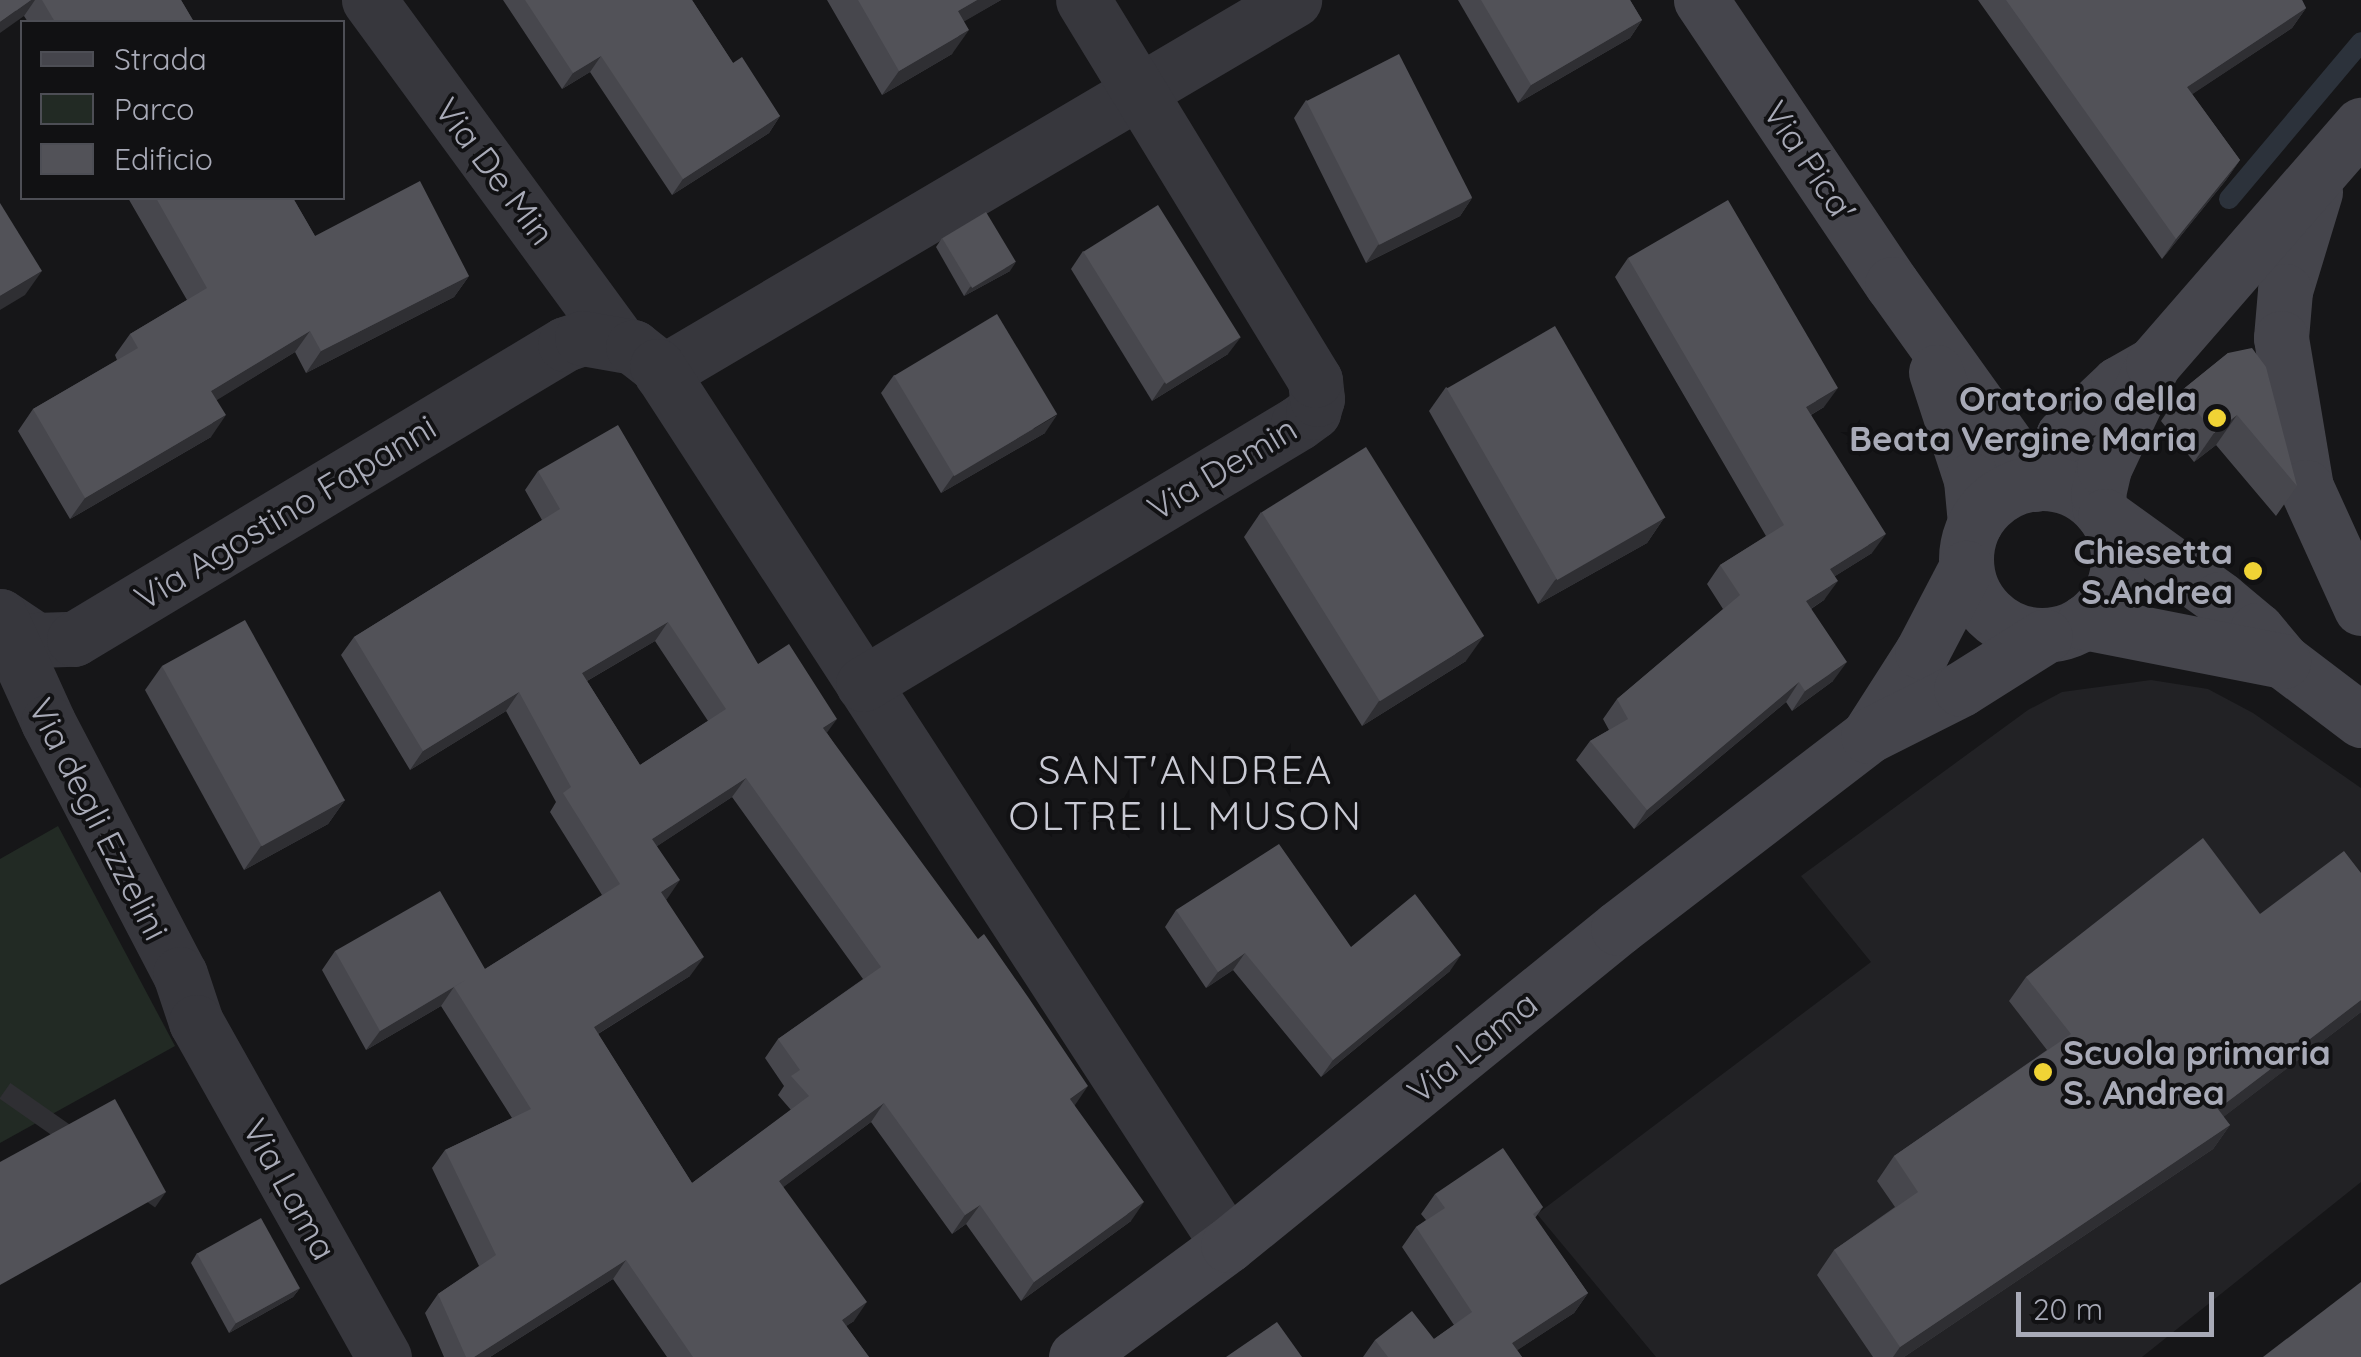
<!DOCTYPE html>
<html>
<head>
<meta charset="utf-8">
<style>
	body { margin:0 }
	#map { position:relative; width:2361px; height:1357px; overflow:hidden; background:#161618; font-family:Quicksand,sans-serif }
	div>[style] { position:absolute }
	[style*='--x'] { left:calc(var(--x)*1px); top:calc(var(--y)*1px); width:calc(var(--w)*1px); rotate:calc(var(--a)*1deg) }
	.built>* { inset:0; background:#222225 }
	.green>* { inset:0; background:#222a24 }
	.stream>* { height:20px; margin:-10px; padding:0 10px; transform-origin:10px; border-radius:10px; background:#2c323b }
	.street>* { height:55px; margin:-27.5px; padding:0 27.5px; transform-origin:27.5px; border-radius:27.5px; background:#37373d }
	.secondary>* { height:55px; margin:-27.5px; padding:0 27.5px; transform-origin:27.5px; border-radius:27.5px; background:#45454c }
	.secondary>.ring { margin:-27.5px; padding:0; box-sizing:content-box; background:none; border:55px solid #45454c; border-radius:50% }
	.wall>* { inset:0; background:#47474d }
	.shaded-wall>* { inset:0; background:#2f2f33; transform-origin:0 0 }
	.building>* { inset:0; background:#525258; transform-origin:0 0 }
	.dots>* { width:28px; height:28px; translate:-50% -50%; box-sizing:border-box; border:5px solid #111113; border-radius:50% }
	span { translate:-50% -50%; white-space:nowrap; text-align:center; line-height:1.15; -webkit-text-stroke:8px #111113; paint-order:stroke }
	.street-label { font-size:35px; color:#a8aab7 }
	.poi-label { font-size:35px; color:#a8aab7; font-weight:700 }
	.right { translate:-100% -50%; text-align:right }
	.left { translate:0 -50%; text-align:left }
	.quarter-label { font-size:40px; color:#c9cad4; letter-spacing:2.5px }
	.legend { position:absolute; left:20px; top:20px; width:325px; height:180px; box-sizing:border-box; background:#111113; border:2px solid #4d4e55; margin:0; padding:12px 18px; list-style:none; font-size:30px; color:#a8aab7 }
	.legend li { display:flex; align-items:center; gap:20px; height:50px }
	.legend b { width:50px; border:2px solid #4d4e55 }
	.scale { position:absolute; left:2016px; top:1292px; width:198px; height:45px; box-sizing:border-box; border:5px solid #a8aab7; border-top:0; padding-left:12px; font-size:30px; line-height:35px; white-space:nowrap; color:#a8aab7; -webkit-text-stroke:8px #111113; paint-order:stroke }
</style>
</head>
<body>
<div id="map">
	<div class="built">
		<i style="clip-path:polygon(2151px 680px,2208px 689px,2253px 713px,2361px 788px,2361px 1182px,2142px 1357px,1656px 1357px,1537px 1214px,1871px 962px,1801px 876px,2028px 710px,2062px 692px)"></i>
	</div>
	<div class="green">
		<i style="clip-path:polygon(58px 826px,175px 1046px,0 1143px,0 859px)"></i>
	</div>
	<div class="stream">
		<i style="--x:2229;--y:199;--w:205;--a:-49.9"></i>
	</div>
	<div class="street">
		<i style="--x:369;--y:0;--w:425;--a:53.8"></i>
		<i style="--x:661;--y:373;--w:735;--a:-30.51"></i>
		<i style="--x:0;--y:616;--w:43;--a:33.7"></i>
		<i style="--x:36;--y:640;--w:38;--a:-2"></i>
		<i style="--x:74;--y:639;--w:573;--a:-31"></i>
		<i style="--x:565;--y:344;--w:18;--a:-19"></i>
		<i style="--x:582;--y:338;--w:52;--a:10"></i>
		<i style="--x:633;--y:347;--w:31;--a:38"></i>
		<i style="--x:657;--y:366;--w:1048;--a:56.99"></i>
		<i style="--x:0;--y:616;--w:116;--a:65.6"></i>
		<i style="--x:48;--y:722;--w:284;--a:62.4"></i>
		<i style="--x:180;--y:974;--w:51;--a:71.6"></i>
		<i style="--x:196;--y:1022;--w:384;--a:60.7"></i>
		<i style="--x:863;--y:684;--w:507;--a:-30.96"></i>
		<i style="--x:1298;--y:423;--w:19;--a:-36"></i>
		<i style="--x:1313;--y:412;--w:14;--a:-73"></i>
		<i style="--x:1317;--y:399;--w:19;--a:-96"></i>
		<i style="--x:1315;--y:380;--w:445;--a:-121.4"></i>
	</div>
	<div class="secondary">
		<i style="--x:1701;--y:0;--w:342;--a:56.1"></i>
		<i style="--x:1892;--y:284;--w:246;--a:54.4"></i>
		<i style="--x:2315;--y:192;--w:103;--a:106.9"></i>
		<i style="--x:2285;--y:291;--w:47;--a:94.9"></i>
		<i style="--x:2281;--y:338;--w:151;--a:80.5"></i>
		<i style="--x:2306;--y:487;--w:133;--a:65.6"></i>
		<i style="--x:1936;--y:372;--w:114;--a:72"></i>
		<i style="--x:1971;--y:480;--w:43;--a:84.7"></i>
		<i style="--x:2046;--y:483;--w:50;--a:-70.1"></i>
		<i style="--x:2063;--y:436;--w:76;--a:-43.4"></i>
		<i style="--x:2118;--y:384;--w:40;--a:-29.7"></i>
		<i class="ring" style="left:1966px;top:483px;width:97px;height:97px"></i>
		<i style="--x:2100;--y:510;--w:16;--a:-97"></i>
		<i style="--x:2098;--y:494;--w:27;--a:-77"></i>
		<i style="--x:2104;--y:468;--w:115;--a:-64.8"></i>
		<i style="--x:2153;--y:364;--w:317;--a:-49"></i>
		<i style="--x:2105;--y:516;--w:142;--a:35.8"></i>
		<i style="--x:2220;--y:599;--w:48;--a:40"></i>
		<i style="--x:2257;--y:630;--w:40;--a:50"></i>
		<i style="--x:2283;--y:661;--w:98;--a:37.1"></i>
		<i style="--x:2084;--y:622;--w:203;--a:11.1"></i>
		<i style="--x:1870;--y:733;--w:96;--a:-57.3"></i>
		<i style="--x:1922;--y:652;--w:95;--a:-62.4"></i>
		<i style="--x:1076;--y:1357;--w:189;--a:-36.4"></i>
		<i style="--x:1228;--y:1245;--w:503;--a:-39.1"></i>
		<i style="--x:1618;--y:928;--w:315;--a:-37.5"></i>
		<i style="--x:1868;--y:736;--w:104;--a:-26.8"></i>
		<i style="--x:1961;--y:689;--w:99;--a:-32.2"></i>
	</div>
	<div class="wall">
		<i style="clip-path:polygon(0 0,181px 0,194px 22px,28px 22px,24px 16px)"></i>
		<i style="clip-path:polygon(503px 0,692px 0,733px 63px,780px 116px,769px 133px,672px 195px,590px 72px,562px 89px)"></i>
		<i style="clip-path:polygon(827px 0,1001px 0,964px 21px,952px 54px,882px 95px)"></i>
		<i style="clip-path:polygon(1458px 0,1630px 0,1642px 20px,1630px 38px,1518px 103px)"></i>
		<i style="clip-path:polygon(1978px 0,2302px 0,2306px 8px,2292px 28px,2192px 94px,2240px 160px,2226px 180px,2162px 259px)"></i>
		<i style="clip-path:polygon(1306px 100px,1472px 198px,1460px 216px,1366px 263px,1294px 118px)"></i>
		<i style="clip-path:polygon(128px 198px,293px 198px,315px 236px,469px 276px,454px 297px,306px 373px,295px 352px,216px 400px,211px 437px,70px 519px,18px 431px,33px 409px,117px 360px,115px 355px,130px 334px,187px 300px)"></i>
		<i style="clip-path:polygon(942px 238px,1010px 271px,964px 296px,936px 247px)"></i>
		<i style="clip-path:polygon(1083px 251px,1228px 354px,1152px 401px,1071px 269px)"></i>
		<i style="clip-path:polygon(1628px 258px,1824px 407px,1811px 415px,1872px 553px,1835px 576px,1824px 600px,1811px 609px,1833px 681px,1792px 711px,1786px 702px,1634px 829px,1576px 760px,1590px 741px,1609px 730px,1603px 719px,1617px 699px,1723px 609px,1707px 584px,1720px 565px,1766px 536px,1615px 277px)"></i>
		<i style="clip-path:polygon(2228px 353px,2297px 486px,2276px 516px,2216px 445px,2194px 462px,2161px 421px,2181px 391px)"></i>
		<i style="clip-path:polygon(894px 375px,1045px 433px,941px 493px,881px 393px)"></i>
		<i style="clip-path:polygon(1446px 387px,1664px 518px,1647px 543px,1538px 604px,1429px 411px)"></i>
		<i style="clip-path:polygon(evenodd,538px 471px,758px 664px,827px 733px,1074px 1105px,1131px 1221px,1021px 1301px,966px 1224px,952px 1234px,871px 1122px,783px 1187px,854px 1321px,846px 1326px,869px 1357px,667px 1357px,613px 1279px,490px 1357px,444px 1357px,425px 1313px,438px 1294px,479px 1266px,432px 1168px,445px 1150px,512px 1118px,441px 1006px,366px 1050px,322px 970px,335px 951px,485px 969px,602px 895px,550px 812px,556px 802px,506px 711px,410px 770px,341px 655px,354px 637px,542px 520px,525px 490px,538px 471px,655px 641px,708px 721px,640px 765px,587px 681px,655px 641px,538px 471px,732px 797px,863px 979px,778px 1039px,765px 1058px,784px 1086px,778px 1095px,791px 1110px,692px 1183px,598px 1034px,690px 976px,666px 899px,657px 846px,732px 797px)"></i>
		<i style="clip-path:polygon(1261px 512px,1466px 661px,1362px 726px,1244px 537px)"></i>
		<i style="clip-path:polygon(162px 666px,345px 800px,328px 824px,244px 870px,145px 690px)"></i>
		<i style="clip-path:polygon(2361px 873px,2361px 1012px,2223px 1117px,2230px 1125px,2213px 1149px,1904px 1357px,1873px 1357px,1817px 1275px,1834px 1250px,1895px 1207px,1877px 1181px,1894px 1156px,2047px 1050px,2009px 1001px,2026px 977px,2260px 914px)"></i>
		<i style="clip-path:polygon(1176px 910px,1351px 947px,1450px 971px,1321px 1077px,1233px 970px,1206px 988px,1165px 927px)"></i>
		<i style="clip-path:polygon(1435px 1194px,1543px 1207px,1535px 1218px,1588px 1293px,1574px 1313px,1517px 1350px,1522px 1357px,1363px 1357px,1375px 1340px,1434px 1339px,1454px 1325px,1402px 1247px,1416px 1227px,1426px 1220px,1421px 1214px)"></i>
		<i style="clip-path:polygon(197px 1253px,300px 1288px,293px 1297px,229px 1333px,191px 1263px)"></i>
	</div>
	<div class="shaded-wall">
		<i style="clip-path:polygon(31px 0,35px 0,24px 16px,0 33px,0 22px)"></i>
		<i style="clip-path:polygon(977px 0,1001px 0,941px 35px,958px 11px)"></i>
		<i style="clip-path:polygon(2306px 8px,2292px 28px,2173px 107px,2187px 87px)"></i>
		<i style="clip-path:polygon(1642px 20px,1630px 38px,1518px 103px,1531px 85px)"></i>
		<i style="clip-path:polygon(969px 30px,952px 54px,882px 95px,899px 71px)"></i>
		<i style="clip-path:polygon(601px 56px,590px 72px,562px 89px,573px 73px)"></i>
		<i style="clip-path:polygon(780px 116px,769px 133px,672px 195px,683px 179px)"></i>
		<i style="clip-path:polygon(2240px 160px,2226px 180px,2162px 259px,2176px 239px)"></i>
		<i style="clip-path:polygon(1472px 198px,1460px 216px,1366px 263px,1378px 245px)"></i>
		<i style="clip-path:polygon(1016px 262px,1010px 271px,964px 296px,970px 287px)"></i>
		<i style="clip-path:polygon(42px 271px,25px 295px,0 310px,0 296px)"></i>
		<i style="clip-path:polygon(469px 276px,454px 297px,306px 373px,321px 351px)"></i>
		<i style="clip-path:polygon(310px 331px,295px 352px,196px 413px,211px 391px)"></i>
		<i style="clip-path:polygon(1241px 337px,1228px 354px,1152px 401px,1164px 383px)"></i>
		<i style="clip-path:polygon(1838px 388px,1824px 407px,1792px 426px,1806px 407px)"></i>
		<i style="clip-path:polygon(226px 415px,211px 437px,70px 519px,85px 498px)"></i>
		<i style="clip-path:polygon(1057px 415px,1045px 433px,941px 493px,953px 476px)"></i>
		<i style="clip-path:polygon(2237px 415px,2216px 445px,2194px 462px,2214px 433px)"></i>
		<i style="clip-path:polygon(1664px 518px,1647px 543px,1538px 604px,1555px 580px)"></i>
		<i style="clip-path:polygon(1886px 534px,1872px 553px,1816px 588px,1830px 569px)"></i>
		<i style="clip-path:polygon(1838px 581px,1824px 600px,1792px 621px,1806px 601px)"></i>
		<i style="clip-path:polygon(668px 622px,655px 641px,568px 692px,582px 673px)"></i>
		<i style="clip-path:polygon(1483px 637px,1466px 661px,1362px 726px,1379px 701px)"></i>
		<i style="clip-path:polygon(1847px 662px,1833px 681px,1792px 711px,1805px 691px)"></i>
		<i style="clip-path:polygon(1799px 682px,1786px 702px,1634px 829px,1647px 810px)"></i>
		<i style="clip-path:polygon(519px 692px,506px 711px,410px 770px,423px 751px)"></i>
		<i style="clip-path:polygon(837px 719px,823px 738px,823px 728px)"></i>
		<i style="clip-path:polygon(746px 778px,732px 797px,639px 858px,652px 839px)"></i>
		<i style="clip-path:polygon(345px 800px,328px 824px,244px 870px,261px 846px)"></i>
		<i style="clip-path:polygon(680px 880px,667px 899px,648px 911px,661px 892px)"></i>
		<i style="clip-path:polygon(1245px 953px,1233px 970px,1206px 988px,1218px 972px)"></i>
		<i style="clip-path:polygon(1461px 955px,1450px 971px,1321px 1077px,1333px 1060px)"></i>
		<i style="clip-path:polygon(704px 957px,690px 976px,580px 1045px,594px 1027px)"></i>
		<i style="clip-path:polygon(454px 987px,441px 1006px,366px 1050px,380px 1031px)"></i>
		<i style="clip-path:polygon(2361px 1000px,2361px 1012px,2201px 1134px,2218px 1109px)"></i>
		<i style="clip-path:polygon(1088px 1086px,1075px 1105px,1056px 1118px,1070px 1099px)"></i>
		<i style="clip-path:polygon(884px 1103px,871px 1122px,766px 1200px,779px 1181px)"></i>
		<i style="clip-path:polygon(2230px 1125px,2213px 1149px,1904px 1357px,1893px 1357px,1900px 1347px)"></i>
		<i style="left:166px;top:1192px;width:19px;height:190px;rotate:125deg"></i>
		<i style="clip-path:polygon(1144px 1202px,1131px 1221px,1021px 1301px,1034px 1282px)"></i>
		<i style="clip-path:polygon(980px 1205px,966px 1224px,952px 1234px,965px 1215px)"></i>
		<i style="clip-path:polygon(626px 1260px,613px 1279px,490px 1357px,474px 1357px)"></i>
		<i style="clip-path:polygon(300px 1288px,293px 1297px,229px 1333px,236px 1323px)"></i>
		<i style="clip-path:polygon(1588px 1293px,1574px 1313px,1507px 1357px,1512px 1343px)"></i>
		<i style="clip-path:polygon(867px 1302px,854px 1321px,828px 1338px,842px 1320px)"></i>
	</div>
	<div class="building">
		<i style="clip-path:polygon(0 0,31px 0,0 22px)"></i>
		<i style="clip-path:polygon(42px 0,181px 0,194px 22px,55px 22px)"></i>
		<i style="clip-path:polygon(525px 0,692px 0,733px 63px,742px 57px,780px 116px,683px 179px,601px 56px,573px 73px)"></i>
		<i style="clip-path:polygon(858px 0,977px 0,958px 11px,969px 30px,899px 71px)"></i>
		<i style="clip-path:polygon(1481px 0,1630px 0,1642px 20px,1531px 85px)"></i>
		<i style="clip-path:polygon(2006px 0,2302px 0,2306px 8px,2187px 87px,2240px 160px,2176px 239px)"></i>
		<i style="left:1399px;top:54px;width:161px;height:104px;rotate:63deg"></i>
		<i style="clip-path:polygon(420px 181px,469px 276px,321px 351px,310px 331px,211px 391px,226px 415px,85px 498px,33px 409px,138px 348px,130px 334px,207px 288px,156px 198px,293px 198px,315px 236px)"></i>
		<i style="clip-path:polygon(1728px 200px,1838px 388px,1806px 407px,1886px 534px,1830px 569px,1838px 581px,1806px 601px,1847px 662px,1805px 691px,1799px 682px,1647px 810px,1590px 741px,1628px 719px,1617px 699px,1740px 595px,1720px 565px,1784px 525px,1628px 258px)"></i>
		<i style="clip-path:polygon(0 203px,42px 271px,0 296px)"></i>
		<i style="left:1158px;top:205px;width:156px;height:88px;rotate:58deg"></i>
		<i style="left:986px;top:212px;width:58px;height:51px;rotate:59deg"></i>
		<i style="left:997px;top:314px;width:117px;height:120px;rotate:59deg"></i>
		<i style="left:1555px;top:326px;width:221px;height:125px;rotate:60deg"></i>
		<i style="clip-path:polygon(2252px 348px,2266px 367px,2297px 486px,2237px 415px,2214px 433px,2181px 391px,2228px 353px)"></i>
		<i style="clip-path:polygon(evenodd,618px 425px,758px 664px,789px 644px,837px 719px,823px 728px,978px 939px,984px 934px,1028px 997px,1088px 1086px,1070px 1099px,1144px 1202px,1034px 1282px,980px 1205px,965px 1215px,884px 1103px,779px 1181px,867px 1302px,842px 1320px,869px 1357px,693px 1357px,626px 1260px,474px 1357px,466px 1357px,438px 1294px,496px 1255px,445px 1150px,531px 1109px,454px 987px,467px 979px,380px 1031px,335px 951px,440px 891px,485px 969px,620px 884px,563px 793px,571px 787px,519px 692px,423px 751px,354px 637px,560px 509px,538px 471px,618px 425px,668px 622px,726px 709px,640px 765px,582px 673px,668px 622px,618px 425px,746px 778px,881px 967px,778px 1039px,800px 1070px,791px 1076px,809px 1096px,692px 1183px,594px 1027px,704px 957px,661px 892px,680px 880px,652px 839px,746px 778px)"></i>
		<i style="left:1366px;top:447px;width:223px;height:123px;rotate:58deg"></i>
		<i style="left:245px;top:620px;width:206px;height:95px;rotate:61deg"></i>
		<i style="clip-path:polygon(2203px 838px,2260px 914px,2344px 851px,2361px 873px,2361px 1000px,2218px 1109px,2230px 1125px,1900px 1347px,1834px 1250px,1918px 1192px,1894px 1156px,2071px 1034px,2026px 977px)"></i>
		<i style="clip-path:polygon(1279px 844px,1351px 947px,1415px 894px,1461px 955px,1333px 1060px,1245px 953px,1218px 972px,1176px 910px)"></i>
		<i style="clip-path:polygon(115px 1099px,166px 1192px,0 1285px,0 1162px)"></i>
		<i style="clip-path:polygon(1503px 1148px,1543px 1207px,1533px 1214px,1588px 1293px,1512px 1343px,1522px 1357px,1388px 1357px,1375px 1340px,1412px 1311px,1434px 1339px,1472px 1312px,1416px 1227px,1445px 1208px,1435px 1194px)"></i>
		<i style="left:261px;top:1218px;width:80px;height:73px;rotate:61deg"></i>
		<i style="clip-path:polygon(2361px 1282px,2361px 1357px,2263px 1357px)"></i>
		<i style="clip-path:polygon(1277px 1322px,1302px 1357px,1226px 1357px)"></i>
	</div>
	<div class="dots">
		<i style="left:2217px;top:418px;background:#f0d335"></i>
		<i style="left:2253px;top:571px;background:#f0d335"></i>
		<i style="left:2043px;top:1072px;background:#f0d335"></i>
	</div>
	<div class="street-label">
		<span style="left:1810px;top:161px;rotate:56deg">Via Pica'</span>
		<span style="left:495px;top:171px;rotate:53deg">Via De Min</span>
		<span style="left:1222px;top:468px;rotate:-31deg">Via Demin</span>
		<span style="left:285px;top:512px;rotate:-31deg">Via Agostino Fapanni</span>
		<span style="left:99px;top:819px;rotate:63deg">Via degli Ezzelini</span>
		<span style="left:1472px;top:1047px;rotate:-39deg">Via Lama</span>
		<span style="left:290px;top:1189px;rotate:61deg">Via Lama</span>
	</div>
	<div class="poi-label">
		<span class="right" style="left:2197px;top:418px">Oratorio della<br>Beata Vergine Maria</span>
		<span class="right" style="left:2233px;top:571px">Chiesetta<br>S.Andrea</span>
		<span class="left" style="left:2063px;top:1072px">Scuola primaria<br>S. Andrea</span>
	</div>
	<div class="quarter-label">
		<span style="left:1186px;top:792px">SANT'ANDREA<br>OLTRE IL MUSON</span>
	</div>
	<ul class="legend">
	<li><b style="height:12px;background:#45454c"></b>Strada</li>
	<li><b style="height:28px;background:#222a24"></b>Parco</li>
	<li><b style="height:28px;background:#525258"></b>Edificio</li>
	</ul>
	<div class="scale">20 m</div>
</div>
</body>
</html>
